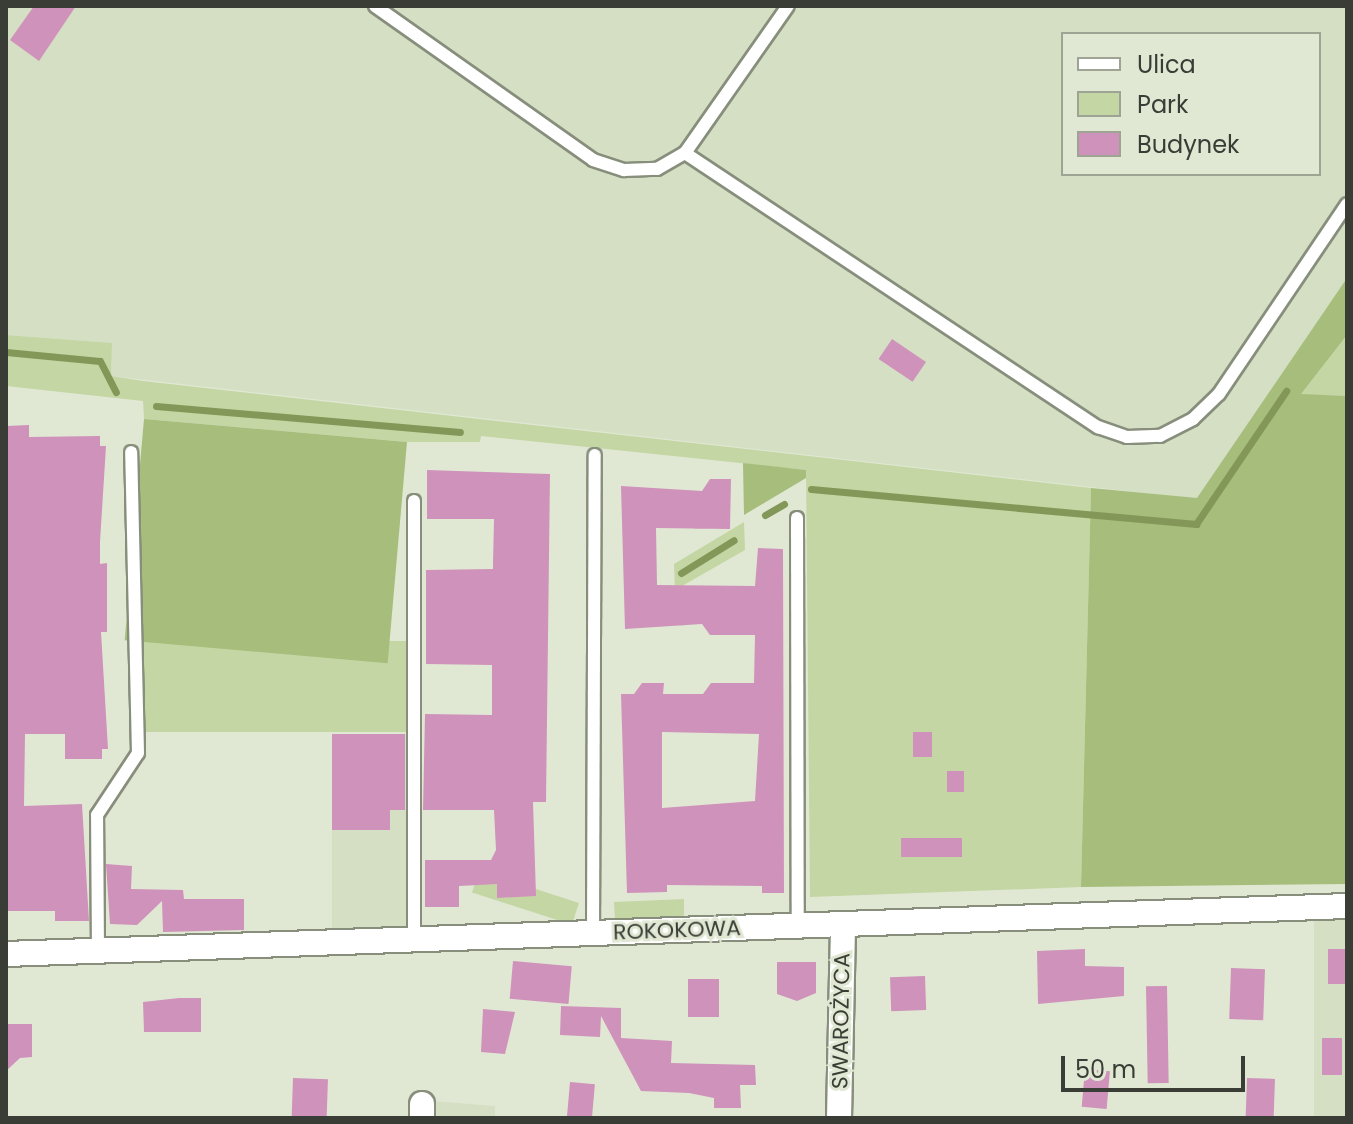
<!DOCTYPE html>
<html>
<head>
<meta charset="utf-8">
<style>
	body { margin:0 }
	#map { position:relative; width:1353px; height:1124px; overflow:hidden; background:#e0e8d4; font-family:Poppins,sans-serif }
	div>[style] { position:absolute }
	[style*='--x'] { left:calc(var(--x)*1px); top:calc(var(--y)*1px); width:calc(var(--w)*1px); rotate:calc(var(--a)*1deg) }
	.built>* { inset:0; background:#d5dfc4; transform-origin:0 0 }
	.green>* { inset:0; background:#c4d6a3; transform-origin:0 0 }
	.forest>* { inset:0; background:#a6bd7c; transform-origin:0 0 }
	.stream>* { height:7px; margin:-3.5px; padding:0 3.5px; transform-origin:3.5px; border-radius:3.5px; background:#839858 }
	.building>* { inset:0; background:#cf92ba; transform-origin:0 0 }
	.roads { filter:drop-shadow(2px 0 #878e7c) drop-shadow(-2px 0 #878e7c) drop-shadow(0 2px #878e7c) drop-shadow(0 -2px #878e7c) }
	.lane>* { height:12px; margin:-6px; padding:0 6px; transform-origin:6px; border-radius:6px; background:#fff }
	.street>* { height:24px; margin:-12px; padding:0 12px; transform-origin:12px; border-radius:12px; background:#fff }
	span { translate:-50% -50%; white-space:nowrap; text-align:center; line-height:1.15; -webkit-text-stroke:6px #e0e8d4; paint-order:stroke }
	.street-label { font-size:22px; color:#3a3d35 }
	.frame { position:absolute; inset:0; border:8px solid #3a3d35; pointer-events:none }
	.legend { position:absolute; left:1061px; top:32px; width:260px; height:144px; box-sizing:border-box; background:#e0e8d4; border:2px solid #9ea494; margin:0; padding:10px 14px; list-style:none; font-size:24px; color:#3a3d35 }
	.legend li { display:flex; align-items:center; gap:16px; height:40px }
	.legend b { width:40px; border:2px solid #9ea494 }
	.scale { position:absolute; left:1061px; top:1056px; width:184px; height:36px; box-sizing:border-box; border:4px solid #3a3d35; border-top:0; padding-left:10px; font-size:24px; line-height:28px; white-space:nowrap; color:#3a3d35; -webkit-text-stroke:6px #e0e8d4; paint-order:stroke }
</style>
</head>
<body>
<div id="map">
	<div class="built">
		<i style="clip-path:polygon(evenodd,6px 6px,1347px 6px,1347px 278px,1197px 499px,111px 376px,112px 343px,6px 335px,6px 6px,1063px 34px,1319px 34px,1319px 174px,1063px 174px,1063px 34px)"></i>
		<i style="left:332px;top:734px;width:74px;height:201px"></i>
		<i style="left:1347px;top:916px;width:202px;height:33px;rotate:90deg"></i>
		<i style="clip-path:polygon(432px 1101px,495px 1106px,495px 1118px,430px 1118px)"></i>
	</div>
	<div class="green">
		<i style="clip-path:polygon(6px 335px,112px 343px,111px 376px,143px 381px,1091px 488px,1081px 887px,810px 897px,806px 470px,481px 436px,480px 442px,407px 442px,144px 419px,143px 401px,6px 386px)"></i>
		<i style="clip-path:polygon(1347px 335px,1347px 396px,1300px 395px)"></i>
		<i style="clip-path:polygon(744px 522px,745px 550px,675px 590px,674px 564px)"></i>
		<i style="left:144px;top:641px;width:263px;height:91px"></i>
		<i style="clip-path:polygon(684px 899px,684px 920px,615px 920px,614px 902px)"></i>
		<i style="left:579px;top:903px;width:23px;height:105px;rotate:108deg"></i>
	</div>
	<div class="forest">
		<i style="clip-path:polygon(1347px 278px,1347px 335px,1301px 394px,1347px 396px,1347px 884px,1081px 887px,1091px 488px,1197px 498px)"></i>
		<i style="left:144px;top:419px;width:264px;height:222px;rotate:5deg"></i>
		<i style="clip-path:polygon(743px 463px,806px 470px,806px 478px,744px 515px)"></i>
	</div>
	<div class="stream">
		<i style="--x:6;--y:352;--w:94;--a:5.5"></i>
		<i style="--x:100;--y:361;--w:35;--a:63"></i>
		<i style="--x:156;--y:406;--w:305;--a:4.9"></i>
		<i style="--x:811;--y:489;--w:387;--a:5.2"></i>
		<i style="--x:1196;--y:524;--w:161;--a:-55.9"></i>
		<i style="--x:765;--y:515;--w:22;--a:-30"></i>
		<i style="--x:681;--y:573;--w:62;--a:-31.9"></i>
	</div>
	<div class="building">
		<i style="clip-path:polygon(34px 6px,76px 6px,39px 61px,10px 40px)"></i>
		<i style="left:892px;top:339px;width:41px;height:24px;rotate:34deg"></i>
		<i style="clip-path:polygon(29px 425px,29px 437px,100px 436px,100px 446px,106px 446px,100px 542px,100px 564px,107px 563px,107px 632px,101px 632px,108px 749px,102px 749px,102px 759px,65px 759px,65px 734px,25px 734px,24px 806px,82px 804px,89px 921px,55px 921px,55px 911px,6px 911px,6px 426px)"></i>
		<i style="clip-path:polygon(427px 470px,550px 474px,546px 802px,533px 802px,536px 896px,497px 898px,497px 884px,459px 886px,459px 907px,425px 907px,425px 860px,491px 860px,496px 850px,494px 810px,423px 810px,425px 714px,492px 715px,492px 665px,426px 664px,426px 570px,493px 569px,493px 563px,494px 519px,427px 519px)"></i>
		<i style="clip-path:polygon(evenodd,710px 479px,731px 479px,730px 529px,656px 528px,657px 585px,755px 586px,758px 548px,783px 549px,784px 893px,762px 893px,762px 886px,667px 885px,667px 892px,627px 893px,621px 694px,634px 694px,642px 683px,664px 683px,663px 694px,703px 694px,711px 683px,754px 683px,755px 635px,710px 635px,702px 624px,625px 629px,621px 486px,702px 491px,710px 479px,662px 732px,759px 734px,755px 801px,662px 808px,662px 732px)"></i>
		<i style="left:913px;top:732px;width:19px;height:25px"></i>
		<i style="clip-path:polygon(332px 734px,405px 734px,405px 810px,390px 810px,390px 830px,332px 830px)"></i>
		<i style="left:947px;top:771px;width:17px;height:21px"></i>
		<i style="left:962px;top:838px;width:19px;height:61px;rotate:90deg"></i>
		<i style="clip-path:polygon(106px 864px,132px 866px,131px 889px,183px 890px,184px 899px,244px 899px,244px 930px,163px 932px,162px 901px,137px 925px,110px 924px)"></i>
		<i style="clip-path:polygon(1085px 949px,1085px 966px,1124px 967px,1124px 996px,1038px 1004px,1037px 951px)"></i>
		<i style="left:1328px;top:949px;width:19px;height:35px"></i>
		<i style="left:513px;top:961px;width:59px;height:38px;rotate:5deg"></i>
		<i style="clip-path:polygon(777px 962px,816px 962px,816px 993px,797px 1001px,777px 994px)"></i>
		<i style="left:1231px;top:968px;width:34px;height:51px;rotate:2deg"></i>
		<i style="left:925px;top:976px;width:34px;height:35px;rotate:88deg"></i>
		<i style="left:719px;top:979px;width:38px;height:31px;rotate:90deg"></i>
		<i style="left:1167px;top:986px;width:97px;height:21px;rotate:89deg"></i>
		<i style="clip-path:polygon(179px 998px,201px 998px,201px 1032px,144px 1032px,143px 1002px)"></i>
		<i style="clip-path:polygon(561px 1006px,621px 1008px,621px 1038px,672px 1041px,671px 1063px,755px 1065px,756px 1085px,740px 1085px,741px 1108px,714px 1108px,714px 1098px,689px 1093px,641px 1091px,601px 1016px,600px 1037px,560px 1035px)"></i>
		<i style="clip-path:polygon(483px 1009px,515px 1012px,505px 1054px,481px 1052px)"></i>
		<i style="clip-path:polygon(6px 1024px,32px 1024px,32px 1057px,20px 1058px,6px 1071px)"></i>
		<i style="left:1322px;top:1038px;width:20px;height:37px"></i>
		<i style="left:1085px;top:1069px;width:25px;height:38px;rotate:5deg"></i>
		<i style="left:293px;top:1078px;width:35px;height:40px;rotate:2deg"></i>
		<i style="left:1247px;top:1078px;width:28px;height:40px;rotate:2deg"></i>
		<i style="left:570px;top:1082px;width:25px;height:36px;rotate:5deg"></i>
	</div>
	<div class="roads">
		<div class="lane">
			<i style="--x:375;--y:6;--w:267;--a:35.2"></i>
			<i style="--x:593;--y:160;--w:33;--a:18"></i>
			<i style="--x:624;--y:170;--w:33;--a:-2"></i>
			<i style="--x:657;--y:169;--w:32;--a:-30"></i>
			<i style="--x:685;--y:153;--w:179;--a:-55"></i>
			<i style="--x:685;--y:153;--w:496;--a:33.6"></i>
			<i style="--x:1098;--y:427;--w:31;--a:19"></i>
			<i style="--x:1127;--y:437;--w:33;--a:-2"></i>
			<i style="--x:1160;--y:436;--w:37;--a:-27"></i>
			<i style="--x:1193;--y:419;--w:36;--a:-44"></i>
			<i style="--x:1219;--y:394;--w:229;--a:-56"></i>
			<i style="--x:414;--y:501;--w:439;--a:90"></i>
			<i style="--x:797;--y:518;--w:408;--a:89.9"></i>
			<i style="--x:593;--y:933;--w:478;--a:-89.8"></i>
			<i style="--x:98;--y:952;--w:137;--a:-90.4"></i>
			<i style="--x:97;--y:815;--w:74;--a:-56.5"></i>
			<i style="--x:138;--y:753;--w:301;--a:-91.3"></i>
		</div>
		<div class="street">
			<i style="--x:6;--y:954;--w:1342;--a:-2.05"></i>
			<i style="--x:422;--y:1118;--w:14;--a:-90"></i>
			<i style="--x:839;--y:1118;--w:193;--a:-88.8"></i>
		</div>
	</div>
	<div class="street-label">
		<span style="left:677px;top:930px;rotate:-2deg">ROKOKOWA</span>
		<span style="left:841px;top:1021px;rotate:-89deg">SWAROŻYCA</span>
	</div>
	<div class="frame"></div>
	<ul class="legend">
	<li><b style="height:10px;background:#fff"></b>Ulica</li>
	<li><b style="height:22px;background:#c4d6a3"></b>Park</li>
	<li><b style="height:22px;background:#cf92ba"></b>Budynek</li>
	</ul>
	<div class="scale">50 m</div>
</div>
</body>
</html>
